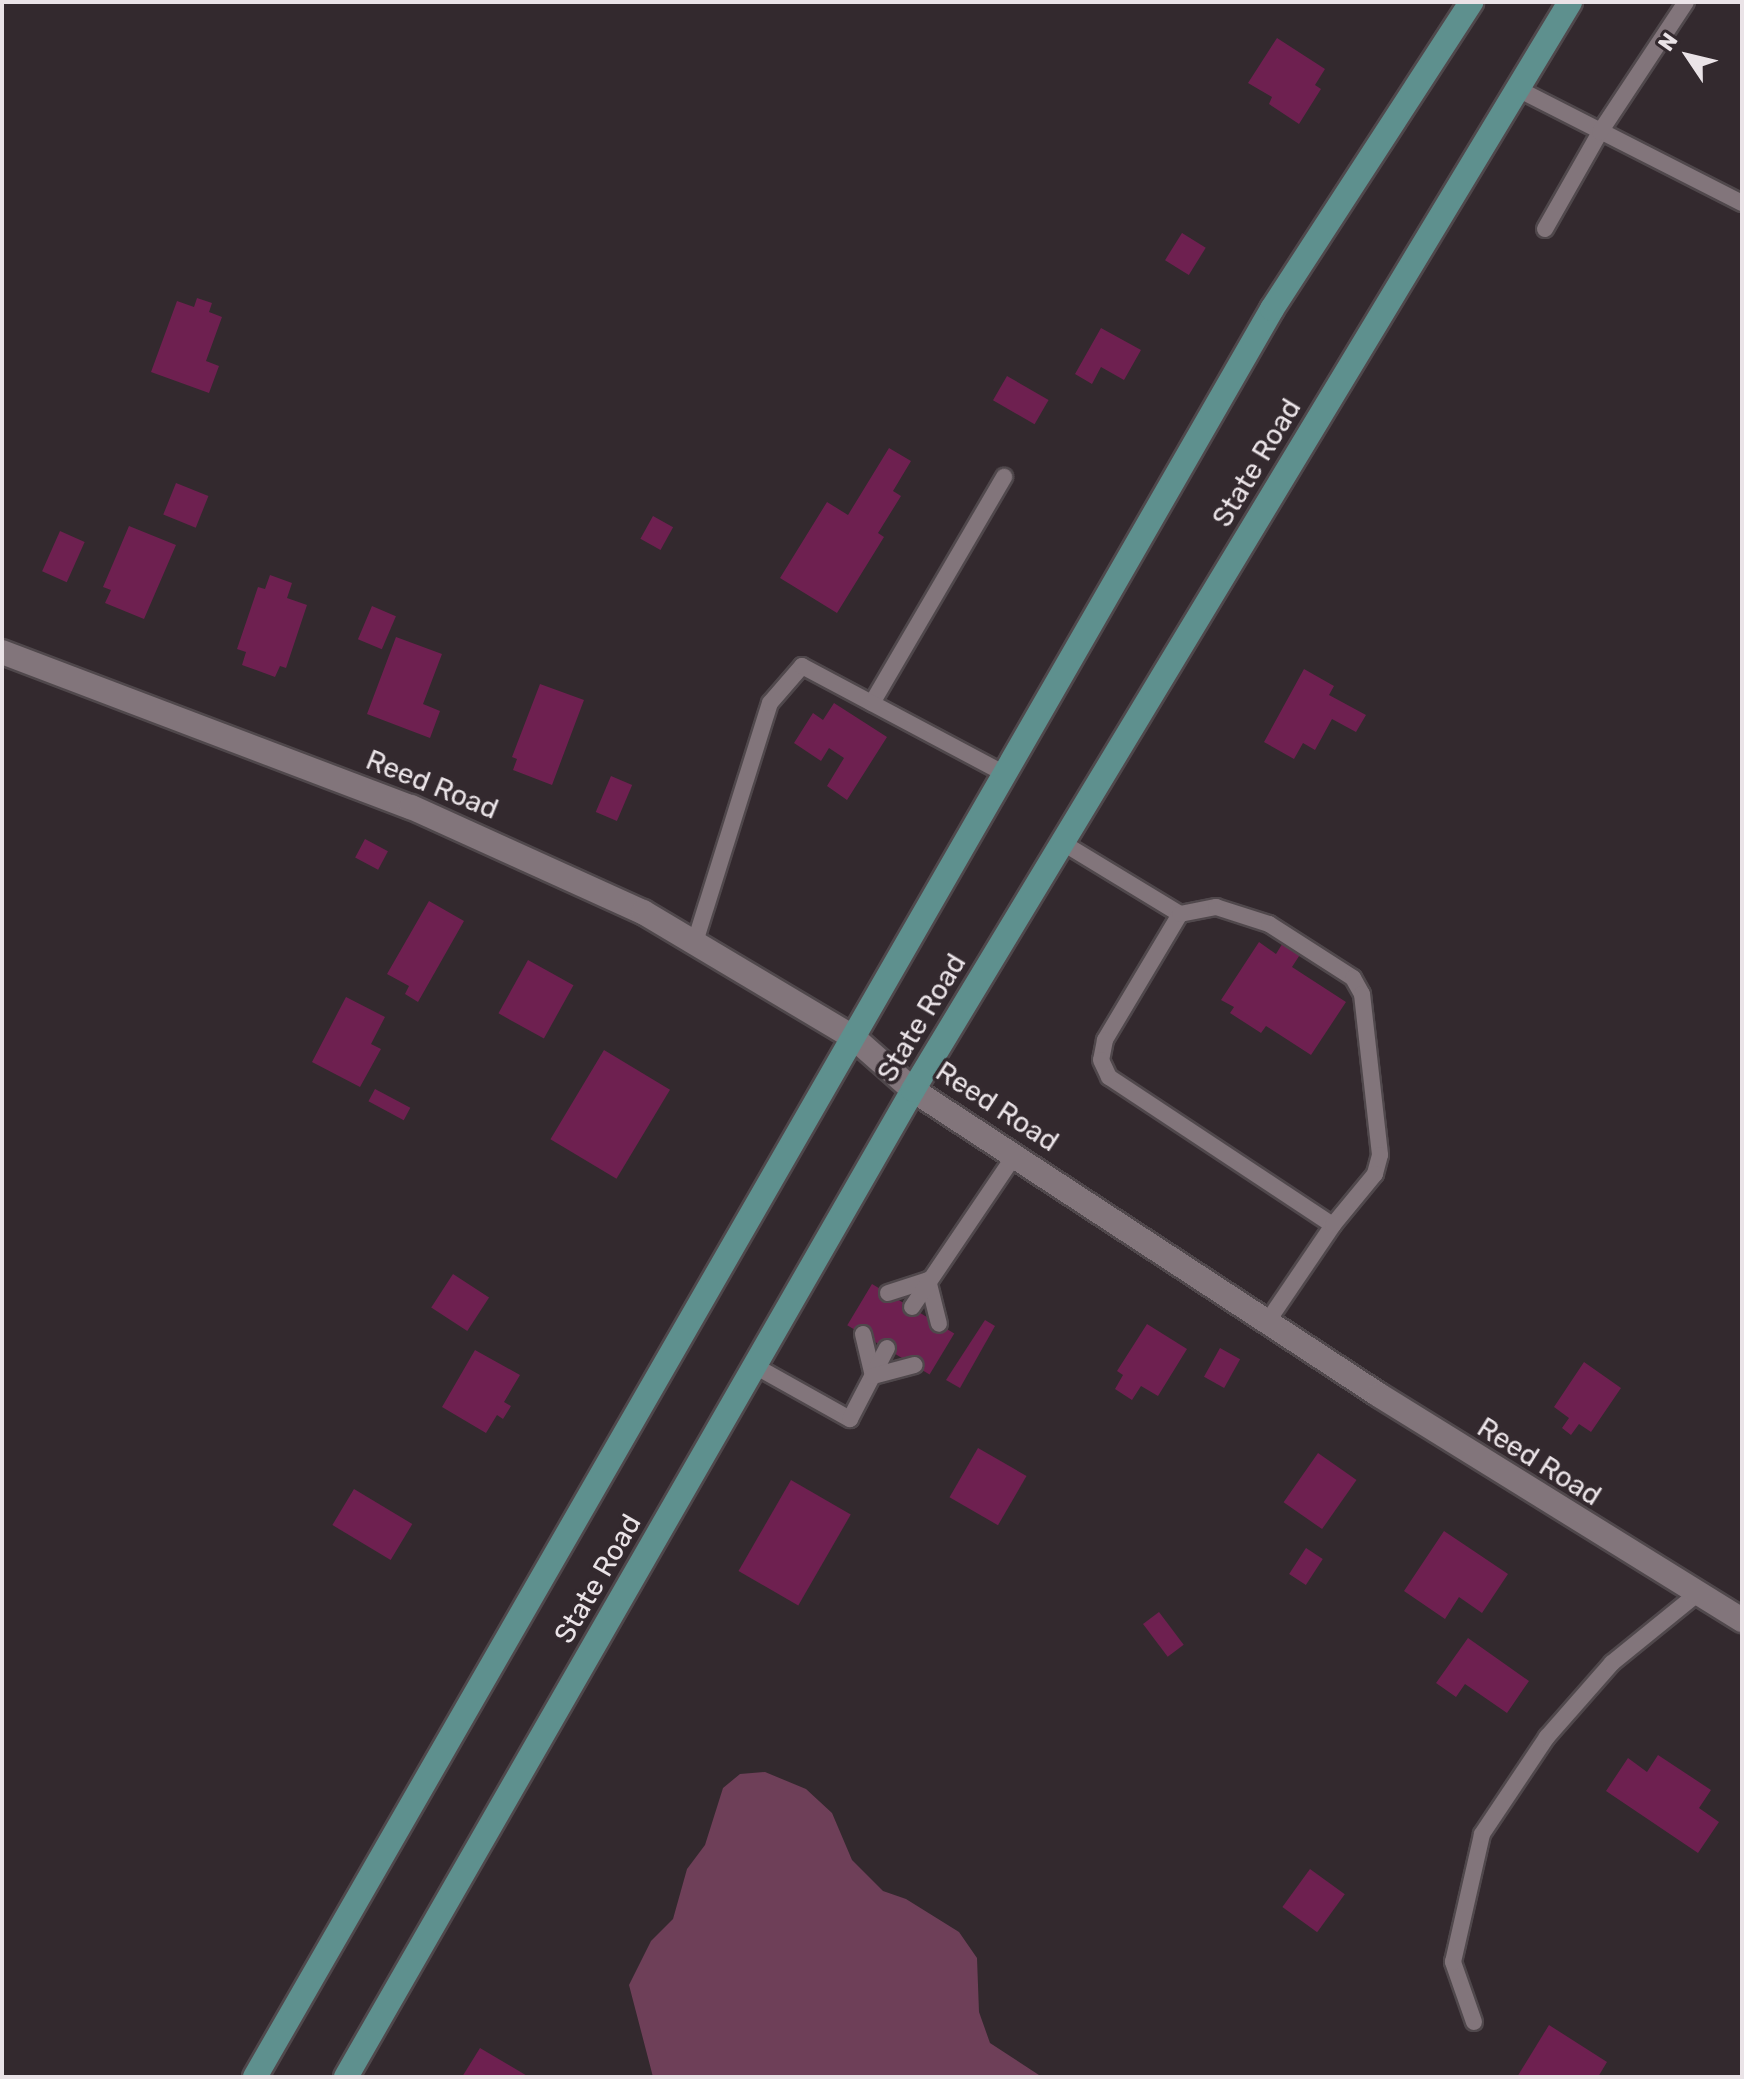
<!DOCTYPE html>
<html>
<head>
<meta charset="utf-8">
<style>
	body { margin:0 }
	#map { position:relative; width:1744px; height:2079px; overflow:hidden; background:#33292e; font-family:Rubik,sans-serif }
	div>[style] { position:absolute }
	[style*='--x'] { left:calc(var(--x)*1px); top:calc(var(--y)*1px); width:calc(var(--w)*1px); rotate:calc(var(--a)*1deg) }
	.green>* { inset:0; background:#6e3f58 }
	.building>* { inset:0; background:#6e2050; transform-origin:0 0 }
	.roads { filter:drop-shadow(2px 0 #50484c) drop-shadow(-2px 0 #50484c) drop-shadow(0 2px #50484c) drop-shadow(0 -2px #50484c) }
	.lane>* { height:16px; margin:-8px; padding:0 8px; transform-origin:8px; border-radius:8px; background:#82757b }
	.secondary>* { height:24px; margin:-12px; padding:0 12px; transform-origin:12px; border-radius:12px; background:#82757b }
	.primary>* { height:24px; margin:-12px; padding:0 12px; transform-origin:12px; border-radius:12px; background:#5e908e }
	span { translate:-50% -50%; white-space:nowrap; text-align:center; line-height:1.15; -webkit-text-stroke:7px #33292e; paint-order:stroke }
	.street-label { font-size:28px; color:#eae3e7 }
	.frame { position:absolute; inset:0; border:4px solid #eae3e7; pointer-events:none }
	.north { position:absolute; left:1648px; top:16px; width:80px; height:80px; -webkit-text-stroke:6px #33292e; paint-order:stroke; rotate:305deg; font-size:22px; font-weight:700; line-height:32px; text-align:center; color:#eae3e7 }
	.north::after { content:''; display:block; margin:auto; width:28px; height:36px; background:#eae3e7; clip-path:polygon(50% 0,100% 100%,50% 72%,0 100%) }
</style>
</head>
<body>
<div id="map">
	<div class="green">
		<i style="clip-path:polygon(765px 1772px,806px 1789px,832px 1813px,852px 1860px,883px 1891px,906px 1899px,959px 1932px,977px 1958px,979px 2012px,990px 2043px,1042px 2077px,653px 2077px,629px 1985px,651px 1941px,673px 1919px,687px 1869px,705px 1845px,723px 1788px,740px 1774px)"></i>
	</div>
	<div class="building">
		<i style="clip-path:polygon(1277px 38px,1325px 69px,1315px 85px,1321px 89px,1299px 124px,1269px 104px,1272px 97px,1248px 83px)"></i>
		<i style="left:1182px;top:233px;width:28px;height:32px;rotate:32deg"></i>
		<i style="clip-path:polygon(197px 298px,212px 303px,209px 312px,222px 317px,206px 361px,219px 366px,209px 393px,151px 372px,177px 301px,194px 307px)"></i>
		<i style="clip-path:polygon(1101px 328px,1141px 350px,1124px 380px,1101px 367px,1092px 384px,1075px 374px)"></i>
		<i style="left:1007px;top:376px;width:48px;height:28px;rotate:30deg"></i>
		<i style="clip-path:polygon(889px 448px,911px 461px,893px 491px,901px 496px,878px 533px,884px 537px,837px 613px,780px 578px,827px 502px,848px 515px)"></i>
		<i style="left:176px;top:483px;width:35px;height:34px;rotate:22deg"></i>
		<i style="left:653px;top:516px;width:23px;height:26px;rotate:29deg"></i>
		<i style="clip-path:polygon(129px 526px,176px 545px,144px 619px,105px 603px,111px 590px,103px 587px)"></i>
		<i style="left:60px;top:531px;width:27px;height:44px;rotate:24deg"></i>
		<i style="clip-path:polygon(270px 575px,292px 583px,287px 598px,307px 605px,286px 668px,280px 666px,275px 677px,242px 665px,246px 652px,237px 649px,258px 587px,265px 589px)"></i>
		<i style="left:372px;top:606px;width:26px;height:36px;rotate:23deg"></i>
		<i style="clip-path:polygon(396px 637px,442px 654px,423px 704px,440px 711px,430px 738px,367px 714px)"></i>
		<i style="clip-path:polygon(1304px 669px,1334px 686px,1329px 695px,1366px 715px,1356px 732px,1332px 719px,1315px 750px,1303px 743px,1294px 759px,1264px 742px)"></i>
		<i style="clip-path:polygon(540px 684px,584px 700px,552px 785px,513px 770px,517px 759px,512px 757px)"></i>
		<i style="clip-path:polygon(834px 703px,887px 737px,847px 800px,827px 786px,844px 758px,829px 748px,821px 761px,794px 743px,813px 713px,823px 720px)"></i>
		<i style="left:611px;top:776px;width:23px;height:39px;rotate:23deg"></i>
		<i style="left:365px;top:839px;width:26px;height:21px;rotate:28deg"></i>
		<i style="clip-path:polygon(429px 901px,464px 921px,418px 1002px,405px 994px,409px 986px,387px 974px)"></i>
		<i style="clip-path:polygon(1284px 941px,1301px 953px,1292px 967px,1346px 1002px,1311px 1055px,1266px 1026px,1261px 1033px,1230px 1013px,1234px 1007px,1221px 1000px,1259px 942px,1276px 954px)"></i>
		<i style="left:528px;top:960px;width:52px;height:61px;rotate:29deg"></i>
		<i style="clip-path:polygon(346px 997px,385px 1017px,371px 1044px,381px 1049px,360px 1087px,312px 1062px)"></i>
		<i style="left:604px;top:1050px;width:77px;height:104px;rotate:31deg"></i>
		<i style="left:375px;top:1089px;width:40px;height:14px;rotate:28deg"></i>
		<i style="left:453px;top:1274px;width:43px;height:40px;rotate:33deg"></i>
		<i style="left:872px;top:1284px;width:96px;height:48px;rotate:31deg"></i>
		<i style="clip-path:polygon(985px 1320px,995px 1326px,960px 1388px,946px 1380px)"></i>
		<i style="clip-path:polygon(1147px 1324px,1187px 1349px,1158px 1396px,1141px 1386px,1132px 1400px,1115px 1389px,1123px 1375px,1117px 1371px)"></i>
		<i style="left:1220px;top:1348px;width:23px;height:33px;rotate:29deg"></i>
		<i style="clip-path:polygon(475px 1350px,520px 1375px,504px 1402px,511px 1406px,503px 1419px,497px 1415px,486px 1433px,442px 1407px)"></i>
		<i style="clip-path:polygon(1584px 1362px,1621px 1388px,1591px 1432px,1579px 1424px,1571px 1435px,1562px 1428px,1569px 1418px,1554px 1407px)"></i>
		<i style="left:978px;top:1448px;width:56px;height:57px;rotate:30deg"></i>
		<i style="left:1318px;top:1453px;width:47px;height:60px;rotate:35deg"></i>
		<i style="left:791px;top:1480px;width:69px;height:105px;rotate:30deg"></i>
		<i style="left:354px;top:1489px;width:68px;height:42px;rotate:31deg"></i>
		<i style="clip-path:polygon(1444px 1531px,1508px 1574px,1482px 1613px,1459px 1597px,1445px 1619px,1404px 1591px)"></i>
		<i style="left:1306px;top:1548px;width:20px;height:31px;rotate:33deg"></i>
		<i style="left:1159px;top:1612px;width:41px;height:20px;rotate:53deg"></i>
		<i style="clip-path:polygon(1468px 1638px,1529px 1681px,1507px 1713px,1465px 1684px,1456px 1697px,1436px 1683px)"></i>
		<i style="clip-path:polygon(1658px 1755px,1711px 1790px,1699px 1808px,1719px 1822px,1698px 1853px,1606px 1791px,1628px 1758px,1647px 1772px)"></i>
		<i style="left:1310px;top:1869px;width:43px;height:47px;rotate:36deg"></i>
		<i style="clip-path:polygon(1549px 2025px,1607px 2062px,1598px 2077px,1517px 2077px)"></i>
		<i style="clip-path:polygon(480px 2048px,529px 2077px,462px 2077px)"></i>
	</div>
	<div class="roads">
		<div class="lane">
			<i style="--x:1518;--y:89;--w:251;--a:27"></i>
			<i style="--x:1545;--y:229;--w:112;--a:-60.4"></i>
			<i style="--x:1600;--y:132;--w:156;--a:-56.5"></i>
			<i style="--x:872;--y:703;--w:262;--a:-59.7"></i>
			<i style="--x:1063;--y:843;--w:137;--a:31.3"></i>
			<i style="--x:1180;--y:914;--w:147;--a:120.8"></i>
			<i style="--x:1105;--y:1040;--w:20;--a:101"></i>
			<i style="--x:1101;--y:1060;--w:19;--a:65"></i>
			<i style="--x:1109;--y:1077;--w:268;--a:33.5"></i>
			<i style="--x:1333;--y:1225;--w:117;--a:124.2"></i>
			<i style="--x:1180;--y:914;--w:37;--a:-11"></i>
			<i style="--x:1216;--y:907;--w:56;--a:17.8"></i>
			<i style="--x:1269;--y:924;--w:100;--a:32.7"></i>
			<i style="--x:1353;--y:978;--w:18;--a:61"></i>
			<i style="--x:1362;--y:994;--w:162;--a:83.6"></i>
			<i style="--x:1380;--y:1155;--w:20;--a:105"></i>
			<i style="--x:1375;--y:1174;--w:66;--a:129.5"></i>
			<i style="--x:695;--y:942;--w:250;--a:-72.6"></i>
			<i style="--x:770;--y:703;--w:49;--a:-49.1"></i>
			<i style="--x:802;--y:666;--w:230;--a:28"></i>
			<i style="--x:928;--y:1280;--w:45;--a:76"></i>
			<i style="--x:888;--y:1293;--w:42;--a:-18"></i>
			<i style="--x:912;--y:1307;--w:184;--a:-55.9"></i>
			<i style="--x:863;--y:1334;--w:43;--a:76.6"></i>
			<i style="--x:755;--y:1366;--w:109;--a:29.2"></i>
			<i style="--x:850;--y:1419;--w:80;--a:-62.5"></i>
			<i style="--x:873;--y:1376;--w:43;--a:-14.7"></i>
			<i style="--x:1474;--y:2022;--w:64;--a:-109.3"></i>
			<i style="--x:1453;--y:1962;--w:131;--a:-77.2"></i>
			<i style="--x:1482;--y:1834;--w:117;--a:-56.2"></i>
			<i style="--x:1547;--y:1737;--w:98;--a:-48.7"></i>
			<i style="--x:1612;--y:1663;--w:111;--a:-39.1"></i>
		</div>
		<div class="secondary">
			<i style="--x:2;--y:652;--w:437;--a:20.8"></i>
			<i style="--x:411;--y:807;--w:255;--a:24.4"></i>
			<i style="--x:643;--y:912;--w:246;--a:30.8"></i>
			<i style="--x:854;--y:1038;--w:79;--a:41.4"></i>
			<i style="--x:913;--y:1090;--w:557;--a:33.21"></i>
			<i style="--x:1379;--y:1395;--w:427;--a:31.8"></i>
		</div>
		<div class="primary">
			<i style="--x:255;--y:2077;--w:2040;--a:-60.09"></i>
			<i style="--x:1272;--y:309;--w:366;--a:-57"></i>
			<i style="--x:346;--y:2077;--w:1138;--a:-60.12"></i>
			<i style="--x:913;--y:1090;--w:1271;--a:-58.87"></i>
		</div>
	</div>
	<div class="street-label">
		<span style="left:1257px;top:463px;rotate:-59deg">State Road</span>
		<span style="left:432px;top:785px;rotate:22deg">Reed Road</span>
		<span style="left:922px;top:1018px;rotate:-59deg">State Road</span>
		<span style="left:997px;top:1107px;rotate:33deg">Reed Road</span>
		<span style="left:1539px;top:1462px;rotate:32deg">Reed Road</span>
		<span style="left:598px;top:1579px;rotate:-60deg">State Road</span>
	</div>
	<div class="frame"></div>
	<div class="north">N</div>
</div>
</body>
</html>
